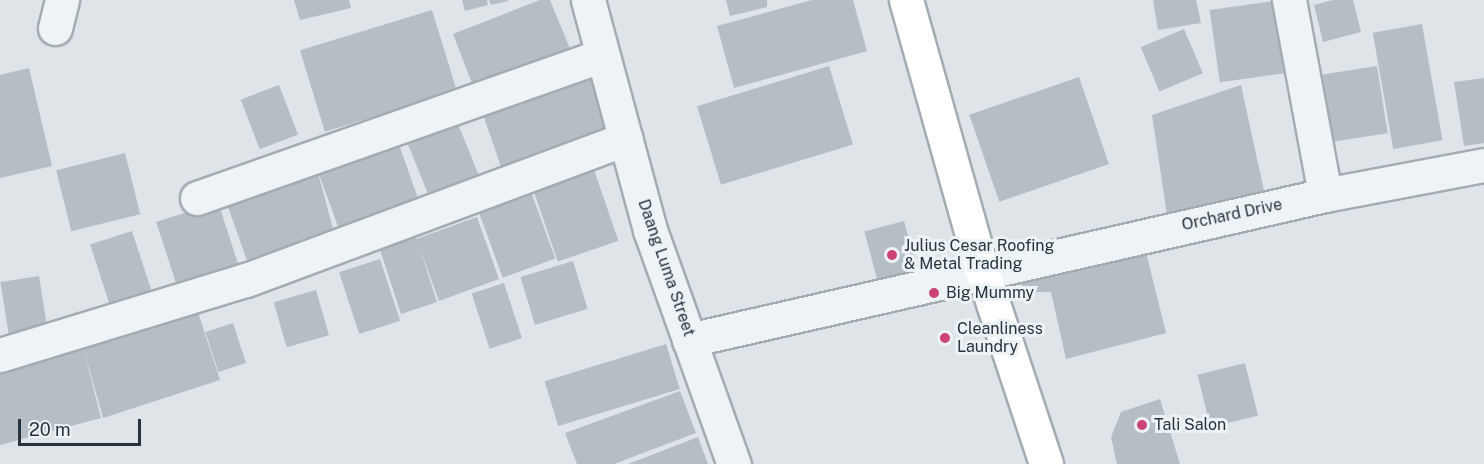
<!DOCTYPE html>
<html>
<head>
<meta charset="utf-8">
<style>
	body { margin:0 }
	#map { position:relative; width:1484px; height:464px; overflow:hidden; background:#dee4e7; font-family:"Public Sans",sans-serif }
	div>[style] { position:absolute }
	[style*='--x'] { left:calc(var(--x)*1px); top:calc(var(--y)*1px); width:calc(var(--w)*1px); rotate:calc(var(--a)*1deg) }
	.building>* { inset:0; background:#b5bec4; transform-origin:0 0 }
	.roads { filter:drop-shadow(2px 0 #a3acb1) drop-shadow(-2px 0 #a3acb1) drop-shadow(0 2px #a3acb1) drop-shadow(0 -2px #a3acb1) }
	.minor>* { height:33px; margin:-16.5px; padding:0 16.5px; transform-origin:16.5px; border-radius:16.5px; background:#f0f3f6 }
	.secondary>* { height:33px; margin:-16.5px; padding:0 16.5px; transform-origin:16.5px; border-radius:16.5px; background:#fff }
	.dots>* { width:16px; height:16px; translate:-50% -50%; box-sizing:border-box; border:3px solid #edf2f5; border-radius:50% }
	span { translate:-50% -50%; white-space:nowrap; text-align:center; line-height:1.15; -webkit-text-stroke:6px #edf2f5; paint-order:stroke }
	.street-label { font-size:16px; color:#27343e }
	.poi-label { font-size:16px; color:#27343e }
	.left { translate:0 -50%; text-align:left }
	.scale { position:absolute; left:18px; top:419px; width:123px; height:27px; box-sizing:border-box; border:3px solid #27343e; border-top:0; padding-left:8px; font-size:18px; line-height:21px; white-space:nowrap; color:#27343e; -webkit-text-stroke:4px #edf2f5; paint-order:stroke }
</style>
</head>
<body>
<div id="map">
	<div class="building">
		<i style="clip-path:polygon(294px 0,349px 0,351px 8px,300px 20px)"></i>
		<i style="clip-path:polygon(462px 0,487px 0,488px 5px,465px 11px)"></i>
		<i style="clip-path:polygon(489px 0,508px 0,508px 1px,491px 5px)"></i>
		<i style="clip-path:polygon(540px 0,550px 0,573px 56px,476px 94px,453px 34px)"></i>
		<i style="clip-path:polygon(726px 0,767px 0,767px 7px,730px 16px)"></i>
		<i style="clip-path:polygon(812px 0,853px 0,867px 51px,734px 88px,717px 26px)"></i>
		<i style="clip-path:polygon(1153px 0,1196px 0,1201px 23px,1158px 30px)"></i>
		<i style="clip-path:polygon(1333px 0,1353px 0,1361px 32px,1323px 42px,1314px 5px)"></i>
		<i style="left:1274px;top:1px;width:73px;height:65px;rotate:82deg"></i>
		<i style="left:432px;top:10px;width:85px;height:138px;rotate:73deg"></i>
		<i style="left:1422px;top:24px;width:118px;height:50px;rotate:80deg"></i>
		<i style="left:1184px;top:29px;width:48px;height:47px;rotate:67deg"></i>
		<i style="left:589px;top:66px;width:72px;height:116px;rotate:71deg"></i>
		<i style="left:829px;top:66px;width:82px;height:138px;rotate:73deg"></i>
		<i style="left:1377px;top:66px;width:68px;height:55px;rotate:81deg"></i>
		<i style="clip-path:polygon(29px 68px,52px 166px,0 178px,0 75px)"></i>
		<i style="left:1079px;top:77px;width:92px;height:116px;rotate:71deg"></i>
		<i style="clip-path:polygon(1484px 78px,1484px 143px,1464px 146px,1454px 82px)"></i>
		<i style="left:279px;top:85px;width:53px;height:41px;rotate:69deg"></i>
		<i style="clip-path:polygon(1241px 85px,1264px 191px,1167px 215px,1152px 115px)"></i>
		<i style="left:454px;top:114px;width:72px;height:54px;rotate:68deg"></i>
		<i style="clip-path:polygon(396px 136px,421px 207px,341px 235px,317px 169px,335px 236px,249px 266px,222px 190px)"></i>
		<i style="left:125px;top:153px;width:63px;height:71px;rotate:76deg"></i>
		<i style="left:593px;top:167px;width:78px;height:64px;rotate:71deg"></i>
		<i style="left:530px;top:189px;width:74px;height:56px;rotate:70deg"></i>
		<i style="left:218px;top:202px;width:67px;height:65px;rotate:72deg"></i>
		<i style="clip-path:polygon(477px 217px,499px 279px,439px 301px,419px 246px,437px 302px,401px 314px,378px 244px,414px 232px,416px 239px)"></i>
		<i style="left:904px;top:221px;width:58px;height:41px;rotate:75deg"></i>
		<i style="left:132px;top:231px;width:64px;height:44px;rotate:72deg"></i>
		<i style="clip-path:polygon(1142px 236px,1166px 333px,1066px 359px,1051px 292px,1028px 292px,1010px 272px)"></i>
		<i style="left:380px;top:259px;width:65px;height:43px;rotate:72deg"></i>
		<i style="left:573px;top:261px;width:50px;height:55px;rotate:73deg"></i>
		<i style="left:39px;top:276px;width:57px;height:39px;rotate:81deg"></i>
		<i style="left:504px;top:283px;width:58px;height:34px;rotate:72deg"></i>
		<i style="left:316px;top:290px;width:47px;height:44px;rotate:74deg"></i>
		<i style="clip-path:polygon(196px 306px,220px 380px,103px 418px,83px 347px,101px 418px,0 445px,0 365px)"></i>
		<i style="left:233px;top:323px;width:42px;height:29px;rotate:72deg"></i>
		<i style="left:666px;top:344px;width:47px;height:127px;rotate:73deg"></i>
		<i style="left:1245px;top:363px;width:54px;height:49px;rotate:76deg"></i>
		<i style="clip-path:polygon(680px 391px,696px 433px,614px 464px,577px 464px,565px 433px)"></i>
		<i style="clip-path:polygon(1160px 399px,1180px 464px,1117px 464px,1111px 437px,1121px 412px)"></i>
		<i style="clip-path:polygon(698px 437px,708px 464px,628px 464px)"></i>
	</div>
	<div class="roads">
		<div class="minor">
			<i style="--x:588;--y:0;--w:238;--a:74.9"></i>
			<i style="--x:650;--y:230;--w:249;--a:70.3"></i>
			<i style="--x:1289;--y:0;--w:198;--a:79.5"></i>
			<i style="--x:55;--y:28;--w:29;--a:-76"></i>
			<i style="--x:197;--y:198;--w:430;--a:-19.4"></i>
			<i style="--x:689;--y:340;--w:652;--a:-12.84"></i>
			<i style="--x:1325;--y:195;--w:162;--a:-10.7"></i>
			<i style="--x:0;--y:355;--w:257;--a:-17"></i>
			<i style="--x:246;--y:280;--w:405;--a:-20.4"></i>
		</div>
		<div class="secondary">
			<i style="--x:906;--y:0;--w:280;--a:74.3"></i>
			<i style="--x:982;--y:270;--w:204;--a:71.7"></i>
		</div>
	</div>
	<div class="dots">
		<i style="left:892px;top:255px;background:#cb4475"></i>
		<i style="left:934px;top:293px;background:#cb4475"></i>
		<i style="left:945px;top:338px;background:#cb4475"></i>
		<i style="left:1142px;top:425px;background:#cb4475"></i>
	</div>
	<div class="street-label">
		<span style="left:1232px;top:215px;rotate:-12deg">Orchard Drive</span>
		<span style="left:666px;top:268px;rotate:71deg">Daang Luma Street</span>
	</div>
	<div class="poi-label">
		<span class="left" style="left:904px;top:255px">Julius Cesar Roofing<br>&amp; Metal Trading</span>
		<span class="left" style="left:946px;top:293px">Big Mummy</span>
		<span class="left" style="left:957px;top:338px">Cleanliness<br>Laundry</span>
		<span class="left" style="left:1154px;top:425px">Tali Salon</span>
	</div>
	<div class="scale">20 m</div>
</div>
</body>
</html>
